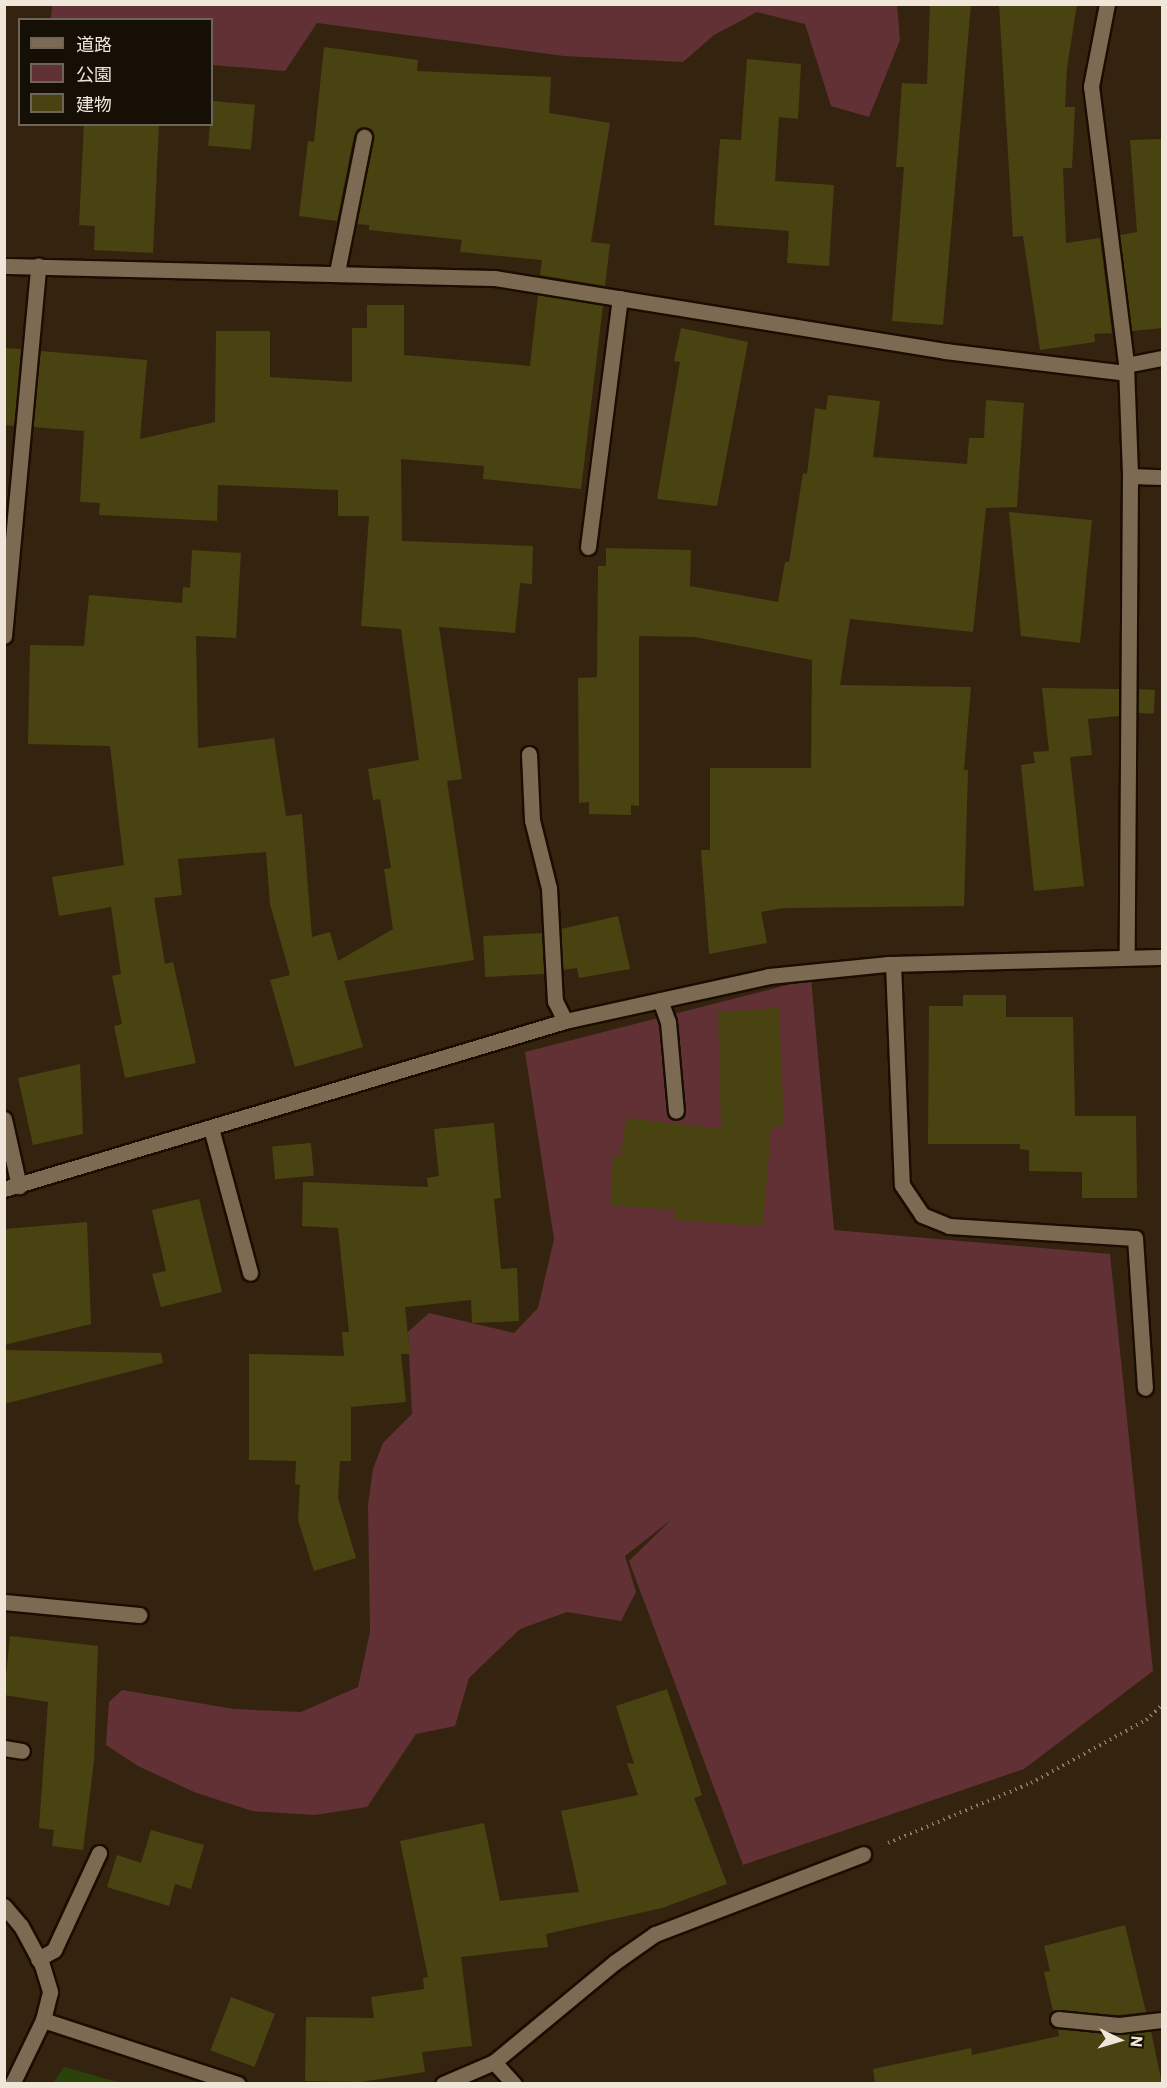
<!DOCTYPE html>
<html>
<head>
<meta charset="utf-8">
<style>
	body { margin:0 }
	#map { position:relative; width:1167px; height:2088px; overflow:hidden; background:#34240f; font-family:"IBM Plex Sans","Noto Sans JP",sans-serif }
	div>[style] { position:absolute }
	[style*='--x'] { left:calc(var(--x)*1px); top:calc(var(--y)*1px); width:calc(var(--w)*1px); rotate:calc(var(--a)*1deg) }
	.green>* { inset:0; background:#623135 }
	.water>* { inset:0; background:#29430a }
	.building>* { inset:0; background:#494311; transform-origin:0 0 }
	.path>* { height:4px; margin-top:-2px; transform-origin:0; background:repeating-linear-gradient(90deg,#887b69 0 1.5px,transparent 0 6px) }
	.roads { filter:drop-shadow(2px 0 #1b0d00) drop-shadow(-2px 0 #1b0d00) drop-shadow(0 2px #1b0d00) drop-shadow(0 -2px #1b0d00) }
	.street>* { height:15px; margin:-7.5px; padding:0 7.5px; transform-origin:7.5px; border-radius:7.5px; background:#7c6a53 }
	span { translate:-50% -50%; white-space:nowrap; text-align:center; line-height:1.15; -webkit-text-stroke:6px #160f06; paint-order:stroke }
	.frame { position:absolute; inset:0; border:6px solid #f0e6d9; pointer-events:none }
	.legend { position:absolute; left:18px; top:18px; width:195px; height:108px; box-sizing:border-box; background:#160f06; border:2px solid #6d655a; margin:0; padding:8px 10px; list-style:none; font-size:18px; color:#f0e6d9 }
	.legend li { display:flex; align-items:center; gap:12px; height:30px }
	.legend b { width:30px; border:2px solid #6d655a }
	.north { position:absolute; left:1089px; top:2010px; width:60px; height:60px; -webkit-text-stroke:4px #160f06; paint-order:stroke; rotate:95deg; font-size:16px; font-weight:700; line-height:24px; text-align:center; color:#f0e6d9 }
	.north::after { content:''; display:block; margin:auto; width:21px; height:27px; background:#f0e6d9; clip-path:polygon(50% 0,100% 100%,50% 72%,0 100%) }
</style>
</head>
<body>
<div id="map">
	<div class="green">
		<i style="clip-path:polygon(52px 5px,897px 4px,900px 40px,869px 117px,831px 106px,805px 24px,757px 12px,714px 35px,683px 62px,564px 56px,317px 23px,285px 71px,212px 65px,212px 20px,51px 19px)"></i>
		<i style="clip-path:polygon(811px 979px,834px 1230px,1110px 1254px,1153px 1671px,1024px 1769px,743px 1865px,629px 1561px,672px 1519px,625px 1556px,636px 1592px,621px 1621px,567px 1612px,520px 1629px,469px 1678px,455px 1726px,416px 1734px,367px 1807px,315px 1815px,252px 1811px,194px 1792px,138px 1766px,106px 1745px,109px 1702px,122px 1690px,234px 1709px,301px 1712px,358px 1687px,370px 1632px,368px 1505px,373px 1469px,383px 1443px,412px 1414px,408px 1332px,429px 1313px,514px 1333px,538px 1308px,554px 1239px,525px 1052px)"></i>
	</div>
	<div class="water">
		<i style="clip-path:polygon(64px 2067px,121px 2083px,53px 2083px)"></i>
	</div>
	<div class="building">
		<i style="clip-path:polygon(930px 4px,971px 4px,943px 325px,892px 321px,904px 167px,896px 167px,902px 83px,927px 84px)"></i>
		<i style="clip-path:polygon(999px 4px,1077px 4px,1067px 68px,1065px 107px,1075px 107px,1072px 168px,1063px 168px,1066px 243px,1100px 238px,1112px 333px,1094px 334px,1095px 342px,1040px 350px,1023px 236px,1013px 237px)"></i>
		<i style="clip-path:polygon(324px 47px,418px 60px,417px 71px,551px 77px,549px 113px,610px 123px,591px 242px,610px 244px,605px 286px,540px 275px,542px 260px,460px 252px,462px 240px,369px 230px,369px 225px,357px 224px,374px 139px,366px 128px,354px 135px,337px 221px,299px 216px,308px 141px,314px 142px)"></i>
		<i style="clip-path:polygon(747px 59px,801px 64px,798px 119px,779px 117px,775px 181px,834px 185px,829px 266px,787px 263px,789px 231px,714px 225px,720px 139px,741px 140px)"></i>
		<i style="left:212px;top:101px;width:43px;height:45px;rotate:5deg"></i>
		<i style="clip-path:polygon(84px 124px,159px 124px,153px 253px,94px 250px,95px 226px,79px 225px)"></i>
		<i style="clip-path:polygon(1162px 139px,1162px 328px,1132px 331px,1120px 235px,1137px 232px,1130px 140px)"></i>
		<i style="clip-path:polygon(538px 295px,603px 305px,581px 489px,483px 479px,484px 466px,401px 459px,402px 541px,533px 546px,532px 584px,520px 583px,515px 633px,439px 627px,462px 779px,447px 781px,474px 960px,344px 981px,363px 1047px,295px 1067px,270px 980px,290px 975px,270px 904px,266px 852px,178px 859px,182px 895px,154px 898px,165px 964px,173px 962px,196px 1063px,125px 1078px,114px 1026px,122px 1024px,112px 976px,121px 974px,111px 907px,59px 916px,52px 877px,124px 865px,110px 746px,28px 744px,30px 645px,84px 646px,89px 595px,182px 603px,183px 587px,190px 588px,192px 550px,241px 553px,236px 638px,196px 636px,198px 748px,274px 738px,286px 816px,302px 814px,312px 937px,330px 932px,338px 961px,393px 929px,384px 869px,391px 868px,380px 799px,373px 800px,368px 769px,419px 760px,401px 629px,361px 626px,369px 516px,338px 516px,338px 490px,218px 485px,217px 521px,99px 515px,100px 503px,80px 502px,84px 431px,33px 427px,40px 351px,147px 360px,140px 439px,215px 422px,216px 331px,270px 331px,270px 377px,352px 382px,352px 328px,367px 328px,367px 305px,404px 305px,404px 355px,530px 366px)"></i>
		<i style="clip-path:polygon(681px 328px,748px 342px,717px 506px,657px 499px,680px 362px,674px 361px)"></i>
		<i style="clip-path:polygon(4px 348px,21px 349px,14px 426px,4px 425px)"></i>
		<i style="clip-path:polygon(828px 395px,880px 401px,873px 457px,967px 464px,969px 438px,984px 438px,986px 400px,1024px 403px,1017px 507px,986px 508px,973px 632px,850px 619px,840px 685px,971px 687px,964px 770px,968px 770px,964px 906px,785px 908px,761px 912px,767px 943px,709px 954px,701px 850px,710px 850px,710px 768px,811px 768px,812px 660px,695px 637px,639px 636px,639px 806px,631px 805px,631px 815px,589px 814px,589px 802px,579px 803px,578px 678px,597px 677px,598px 566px,606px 566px,606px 548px,691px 550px,690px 586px,778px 602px,785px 562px,789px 562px,803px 473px,807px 474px,815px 408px,826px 410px)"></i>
		<i style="clip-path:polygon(1009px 512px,1092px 520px,1080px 643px,1021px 636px)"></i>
		<i style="clip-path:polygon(1042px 688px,1119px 689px,1119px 716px,1088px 719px,1092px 755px,1070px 757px,1084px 886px,1034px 891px,1021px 765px,1035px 763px,1033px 752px,1049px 751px)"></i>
		<i style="left:1138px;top:689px;width:17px;height:24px;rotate:3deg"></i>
		<i style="clip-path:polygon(618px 916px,630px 969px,579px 978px,577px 968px,563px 970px,561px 929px)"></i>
		<i style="left:542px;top:933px;width:41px;height:59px;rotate:87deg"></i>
		<i style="clip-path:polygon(963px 995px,1006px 995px,1006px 1017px,1073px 1017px,1075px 1116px,1136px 1116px,1137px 1198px,1082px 1198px,1082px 1172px,1029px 1171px,1029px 1150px,1020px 1149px,1020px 1144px,928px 1144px,929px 1006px,963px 1006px)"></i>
		<i style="clip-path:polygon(779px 1008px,784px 1126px,771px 1127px,763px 1226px,674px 1220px,675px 1210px,610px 1205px,613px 1155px,621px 1156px,626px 1118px,721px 1129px,718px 1012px)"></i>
		<i style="clip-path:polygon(80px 1064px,83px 1134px,33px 1145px,18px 1078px)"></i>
		<i style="clip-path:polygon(494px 1123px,501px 1198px,494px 1199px,501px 1269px,517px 1268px,519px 1321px,472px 1323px,471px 1300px,405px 1307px,410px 1354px,401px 1354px,406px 1402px,351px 1407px,351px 1461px,340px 1461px,338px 1498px,356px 1558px,314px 1571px,298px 1520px,300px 1485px,295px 1484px,296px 1461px,249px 1460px,249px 1354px,344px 1356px,342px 1332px,349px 1332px,338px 1228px,302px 1226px,303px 1182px,428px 1187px,427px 1178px,439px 1176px,434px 1129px)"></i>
		<i style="left:311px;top:1143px;width:33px;height:39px;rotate:85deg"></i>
		<i style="clip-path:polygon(199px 1199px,222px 1292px,161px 1307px,152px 1274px,166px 1271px,152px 1210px)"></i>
		<i style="clip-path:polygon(87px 1222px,91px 1324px,4px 1345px,4px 1229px)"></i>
		<i style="clip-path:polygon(4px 1350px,161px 1353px,163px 1363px,4px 1404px)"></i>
		<i style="clip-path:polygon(10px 1636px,98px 1646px,94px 1761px,83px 1850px,52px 1846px,54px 1830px,39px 1828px,48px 1702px,4px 1695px)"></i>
		<i style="clip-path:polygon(667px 1689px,702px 1795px,694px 1798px,727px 1884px,662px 1908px,546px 1934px,548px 1947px,461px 1957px,472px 2046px,422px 2052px,425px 2072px,361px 2082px,305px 2081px,306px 2017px,374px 2018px,371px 1997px,424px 1989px,423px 1978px,428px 1977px,400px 1841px,484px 1823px,500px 1901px,579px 1892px,561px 1811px,638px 1795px,627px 1763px,634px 1764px,616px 1706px)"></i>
		<i style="clip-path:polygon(151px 1830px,204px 1845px,191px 1889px,175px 1884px,169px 1906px,107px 1887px,117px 1855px,141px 1863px)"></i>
		<i style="clip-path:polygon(1125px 1925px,1146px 2012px,1119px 2015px,1053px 2011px,1044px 1972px,1050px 1971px,1044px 1946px)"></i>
		<i style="left:231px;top:1997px;width:47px;height:57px;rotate:21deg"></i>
		<i style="clip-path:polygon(1058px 2029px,1118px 2035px,1151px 2031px,1162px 2084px,875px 2084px,873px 2069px,971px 2048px,972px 2055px,1059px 2036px)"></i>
	</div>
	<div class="path">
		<i style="--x:888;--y:1843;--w:155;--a:-22.8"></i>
		<i style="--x:1031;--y:1783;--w:131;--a:-28.7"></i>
		<i style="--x:1146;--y:1720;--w:22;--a:-43"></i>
	</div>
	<div class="roads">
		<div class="street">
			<i style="--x:1107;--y:4;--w:84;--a:101"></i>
			<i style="--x:1091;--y:86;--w:281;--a:82.8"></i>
			<i style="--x:1126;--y:365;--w:111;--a:87.9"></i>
			<i style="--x:1130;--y:476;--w:480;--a:90.4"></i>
			<i style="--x:4;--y:266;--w:491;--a:1.4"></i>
			<i style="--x:495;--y:278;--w:456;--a:9.2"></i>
			<i style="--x:945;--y:351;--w:182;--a:6.9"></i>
			<i style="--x:337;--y:272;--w:138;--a:-78.7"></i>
			<i style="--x:1126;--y:365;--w:37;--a:-11"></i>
			<i style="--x:1130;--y:476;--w:32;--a:2"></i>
			<i style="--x:588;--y:547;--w:251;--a:-82.7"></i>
			<i style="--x:4;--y:636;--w:372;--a:-84.7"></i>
			<i style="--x:529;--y:754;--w:66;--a:87.4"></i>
			<i style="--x:532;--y:820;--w:70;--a:76"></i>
			<i style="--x:549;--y:888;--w:113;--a:87"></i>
			<i style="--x:555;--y:1001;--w:22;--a:63"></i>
			<i style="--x:893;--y:964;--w:221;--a:87.7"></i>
			<i style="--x:902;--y:1185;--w:36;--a:56"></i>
			<i style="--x:922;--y:1215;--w:29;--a:22"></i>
			<i style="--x:949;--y:1226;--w:186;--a:3.7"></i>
			<i style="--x:1135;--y:1238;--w:150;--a:86.2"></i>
			<i style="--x:660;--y:1000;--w:23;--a:70"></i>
			<i style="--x:668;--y:1022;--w:89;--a:84.9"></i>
			<i style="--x:4;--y:1119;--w:69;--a:77.4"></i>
			<i style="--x:211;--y:1128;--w:150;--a:74.9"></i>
			<i style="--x:4;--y:1189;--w:586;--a:-16.67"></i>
			<i style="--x:565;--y:1021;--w:209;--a:-12.4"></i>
			<i style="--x:769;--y:976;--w:120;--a:-5.8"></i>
			<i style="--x:888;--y:964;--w:274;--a:-1.5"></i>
			<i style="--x:4;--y:1602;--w:136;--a:5.5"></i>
			<i style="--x:4;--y:1748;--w:18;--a:9"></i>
			<i style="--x:4;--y:1906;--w:26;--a:50"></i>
			<i style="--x:21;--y:1926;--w:44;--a:61.7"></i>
			<i style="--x:42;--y:1965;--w:28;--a:73"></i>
			<i style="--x:50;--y:1992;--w:29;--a:104"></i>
			<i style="--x:43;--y:2020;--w:71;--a:115.8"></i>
			<i style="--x:38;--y:1959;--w:18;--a:-29"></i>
			<i style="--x:54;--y:1950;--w:107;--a:-65.1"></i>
			<i style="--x:1058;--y:2019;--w:61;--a:5.6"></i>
			<i style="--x:1119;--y:2025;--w:43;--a:-6.6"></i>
			<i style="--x:43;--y:2020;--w:205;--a:18.2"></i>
			<i style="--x:494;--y:2062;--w:157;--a:-39.6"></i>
			<i style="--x:615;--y:1962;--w:49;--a:-35"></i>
			<i style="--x:655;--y:1934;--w:223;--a:-21"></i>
			<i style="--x:443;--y:2084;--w:56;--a:-23.3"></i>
			<i style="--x:494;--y:2062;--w:30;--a:48"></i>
		</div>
	</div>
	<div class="frame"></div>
	<ul class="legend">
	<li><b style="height:8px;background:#7c6a53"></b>道路</li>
	<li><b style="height:16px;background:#623135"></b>公園</li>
	<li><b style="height:16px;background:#494311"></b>建物</li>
	</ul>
	<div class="north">N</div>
</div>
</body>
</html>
